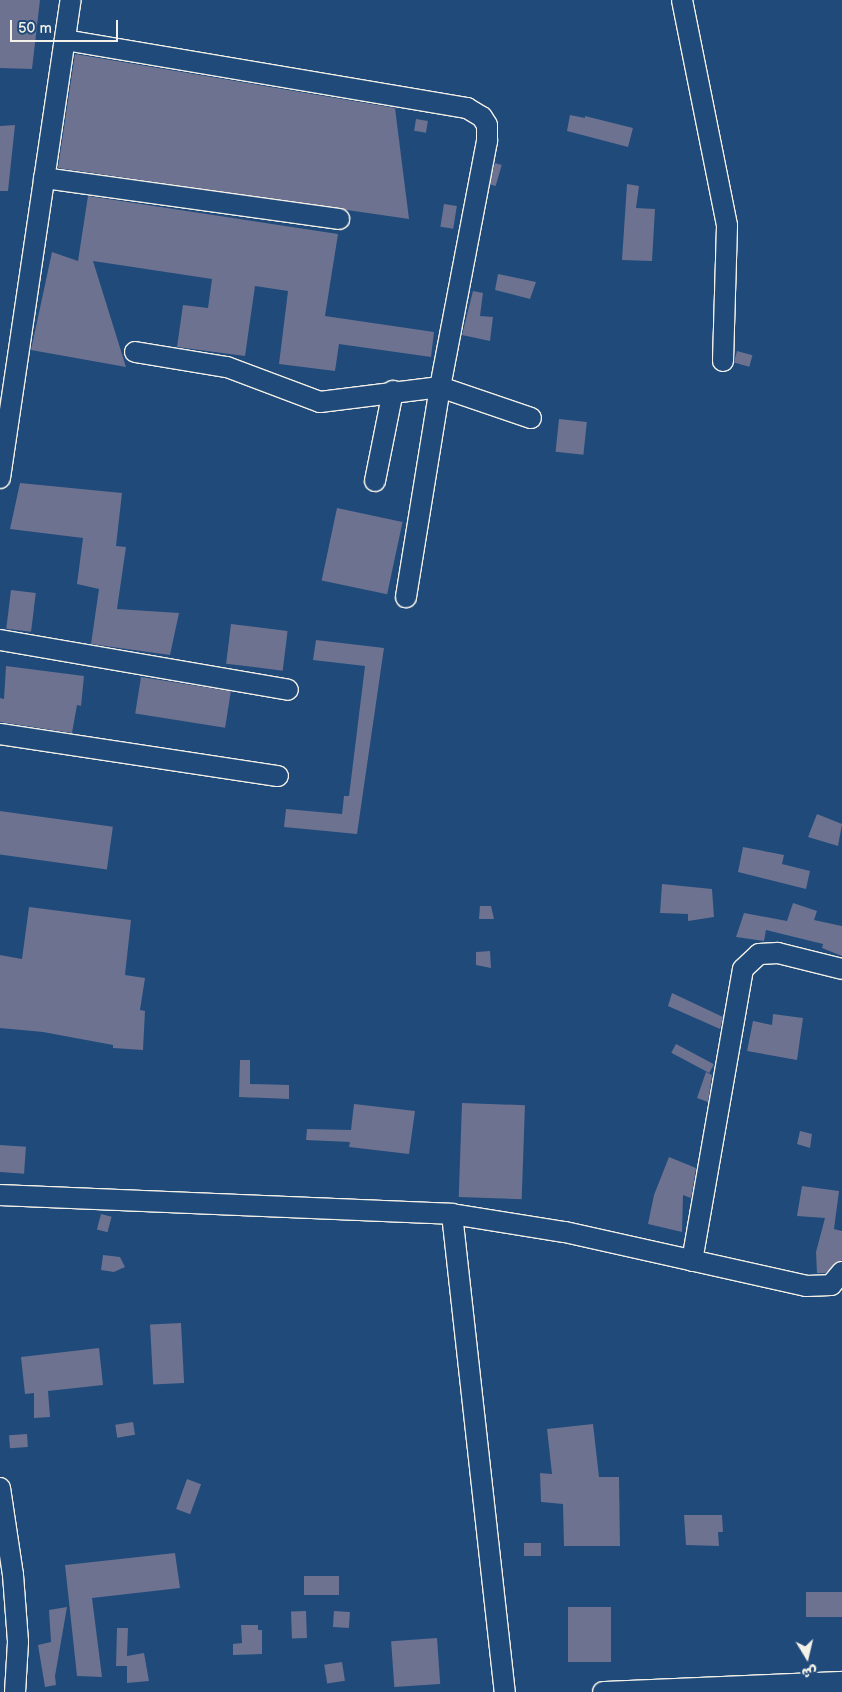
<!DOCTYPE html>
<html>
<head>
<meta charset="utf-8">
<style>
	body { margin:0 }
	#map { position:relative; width:842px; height:1692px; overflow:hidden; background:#1f4a7a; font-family:"Balsamiq Sans","Playpen Sans Arabic",sans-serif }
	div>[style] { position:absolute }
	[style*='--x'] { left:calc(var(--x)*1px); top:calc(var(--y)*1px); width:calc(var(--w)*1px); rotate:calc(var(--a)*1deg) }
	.building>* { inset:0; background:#6c7290; transform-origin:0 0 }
	.roads { filter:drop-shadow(1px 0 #f4f1e8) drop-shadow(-1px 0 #f4f1e8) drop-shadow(0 1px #f4f1e8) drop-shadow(0 -1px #f4f1e8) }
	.minor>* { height:20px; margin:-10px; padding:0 10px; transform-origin:10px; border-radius:10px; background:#1f4a7a }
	span { translate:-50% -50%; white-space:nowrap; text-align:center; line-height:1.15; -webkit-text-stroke:4px #1f4a7a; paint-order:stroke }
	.north { position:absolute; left:782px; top:1632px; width:50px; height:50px; -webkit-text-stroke:4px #1f4a7a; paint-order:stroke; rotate:171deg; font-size:14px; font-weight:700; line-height:20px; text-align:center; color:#f4f1e8 }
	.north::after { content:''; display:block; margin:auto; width:18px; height:22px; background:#f4f1e8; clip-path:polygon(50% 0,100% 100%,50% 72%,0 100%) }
	.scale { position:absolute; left:10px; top:20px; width:108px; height:22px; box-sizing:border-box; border:2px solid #f4f1e8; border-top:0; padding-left:6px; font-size:15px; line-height:18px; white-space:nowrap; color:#f4f1e8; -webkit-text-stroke:4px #1f4a7a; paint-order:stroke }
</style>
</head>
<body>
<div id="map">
	<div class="building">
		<i style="clip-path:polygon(0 0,40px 0,32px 69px,0 68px)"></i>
		<i style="clip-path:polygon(75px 54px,395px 108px,409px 219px,58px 168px)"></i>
		<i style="clip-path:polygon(570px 115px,585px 118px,585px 116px,633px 128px,628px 147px,567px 131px)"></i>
		<i style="left:416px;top:119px;width:12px;height:12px;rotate:9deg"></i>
		<i style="clip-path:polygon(15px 125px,8px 191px,0 191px,0 126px)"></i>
		<i style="left:495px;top:163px;width:7px;height:22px;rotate:16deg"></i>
		<i style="clip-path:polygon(627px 184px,639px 186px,636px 208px,655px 209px,652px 261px,622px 260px)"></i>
		<i style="clip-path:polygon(88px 196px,338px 234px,325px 316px,434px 332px,431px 357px,339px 344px,335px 371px,279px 364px,288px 291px,255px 286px,245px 356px,177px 347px,183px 305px,208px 308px,212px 279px,93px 261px,126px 367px,31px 350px,52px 252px,78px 261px)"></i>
		<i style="left:444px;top:204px;width:13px;height:23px;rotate:9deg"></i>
		<i style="clip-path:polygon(498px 274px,536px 282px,530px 299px,495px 290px)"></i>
		<i style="clip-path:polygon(473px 291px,483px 293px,480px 316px,493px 317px,490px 341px,462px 335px)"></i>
		<i style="left:737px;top:351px;width:16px;height:12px;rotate:15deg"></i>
		<i style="left:559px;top:419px;width:28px;height:33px;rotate:6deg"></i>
		<i style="clip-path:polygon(20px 483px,122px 493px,116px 546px,126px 547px,117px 609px,179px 613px,170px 655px,91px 644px,99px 589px,77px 584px,83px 538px,10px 529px)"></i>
		<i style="left:337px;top:508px;width:67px;height:74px;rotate:12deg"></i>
		<i style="left:11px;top:590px;width:25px;height:39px;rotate:7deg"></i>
		<i style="left:231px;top:624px;width:57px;height:40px;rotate:7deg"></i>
		<i style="clip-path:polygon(316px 640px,384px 648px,357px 834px,284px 827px,286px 809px,342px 814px,344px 796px,349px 796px,365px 666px,313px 660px)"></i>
		<i style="clip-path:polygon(6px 666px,84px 676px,81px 706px,77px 705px,72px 733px,0 722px,0 698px,4px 699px)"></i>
		<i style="left:141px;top:677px;width:91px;height:37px;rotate:9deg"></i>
		<i style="left:0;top:811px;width:114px;height:43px;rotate:8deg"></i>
		<i style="clip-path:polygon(817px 814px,842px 824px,838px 846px,808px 837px)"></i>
		<i style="clip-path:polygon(743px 847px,784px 855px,782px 864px,810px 871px,806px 889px,738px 872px)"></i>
		<i style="clip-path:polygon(662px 884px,712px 889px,714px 917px,688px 921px,688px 914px,660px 913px)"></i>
		<i style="clip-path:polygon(793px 903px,817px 911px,814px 920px,842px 926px,842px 956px,822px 948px,823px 944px,766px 930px,764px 941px,736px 937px,744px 913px,787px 921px)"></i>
		<i style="clip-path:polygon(480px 906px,491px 906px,494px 919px,479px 919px)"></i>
		<i style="clip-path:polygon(29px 907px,131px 920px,125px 975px,145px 978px,140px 1010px,145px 1011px,143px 1050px,113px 1048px,113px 1045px,43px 1032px,0 1028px,0 955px,22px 959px)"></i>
		<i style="clip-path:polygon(490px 951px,491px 968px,476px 965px,476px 952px)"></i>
		<i style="clip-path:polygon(672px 993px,723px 1017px,720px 1029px,668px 1006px)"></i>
		<i style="clip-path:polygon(773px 1014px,803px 1018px,797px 1060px,747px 1051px,753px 1021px,772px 1025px)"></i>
		<i style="left:676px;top:1044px;width:43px;height:10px;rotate:28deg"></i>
		<i style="clip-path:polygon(240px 1060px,250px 1060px,250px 1084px,289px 1085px,289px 1099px,239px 1097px)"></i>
		<i style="clip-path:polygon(706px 1072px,712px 1075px,708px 1102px,697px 1098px)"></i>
		<i style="left:462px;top:1103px;width:63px;height:94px;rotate:2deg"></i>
		<i style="clip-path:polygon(354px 1104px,415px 1111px,409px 1154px,349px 1147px,350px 1142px,306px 1140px,307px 1129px,351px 1130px)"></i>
		<i style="clip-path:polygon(800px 1131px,812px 1134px,810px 1148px,797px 1144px)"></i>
		<i style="left:0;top:1145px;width:26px;height:27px;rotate:4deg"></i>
		<i style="clip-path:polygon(669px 1157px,696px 1168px,691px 1198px,683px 1195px,682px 1232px,648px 1224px,654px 1195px)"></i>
		<i style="clip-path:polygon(802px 1186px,839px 1191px,834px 1229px,842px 1231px,842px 1260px,825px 1273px,817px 1273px,816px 1252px,825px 1218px,797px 1216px)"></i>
		<i style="left:101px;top:1214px;width:11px;height:16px;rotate:15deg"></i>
		<i style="clip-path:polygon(103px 1255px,120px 1257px,125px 1267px,114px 1272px,101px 1270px)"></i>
		<i style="left:181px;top:1323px;width:60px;height:31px;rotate:87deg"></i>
		<i style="clip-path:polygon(99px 1348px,103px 1385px,48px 1391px,50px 1417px,34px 1418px,34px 1393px,25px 1394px,21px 1357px)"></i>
		<i style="left:133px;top:1422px;width:13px;height:18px;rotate:81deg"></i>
		<i style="clip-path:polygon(593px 1424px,599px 1477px,619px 1477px,620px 1546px,564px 1546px,563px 1504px,541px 1502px,540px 1473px,552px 1474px,547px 1429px)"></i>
		<i style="left:27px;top:1434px;width:13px;height:18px;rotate:86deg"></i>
		<i style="left:187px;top:1479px;width:15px;height:32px;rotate:20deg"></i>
		<i style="clip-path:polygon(684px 1515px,722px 1515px,723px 1532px,718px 1532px,719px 1546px,686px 1545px)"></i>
		<i style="left:524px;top:1543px;width:17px;height:13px"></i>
		<i style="clip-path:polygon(175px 1553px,180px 1588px,92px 1598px,102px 1677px,77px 1676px,65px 1565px)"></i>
		<i style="left:304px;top:1576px;width:35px;height:19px"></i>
		<i style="left:806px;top:1592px;width:36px;height:25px"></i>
		<i style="clip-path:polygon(67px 1607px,55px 1676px,56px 1685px,45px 1687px,38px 1645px,51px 1642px,49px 1610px)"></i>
		<i style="left:568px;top:1607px;width:43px;height:55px"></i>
		<i style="left:306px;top:1611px;width:27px;height:15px;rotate:88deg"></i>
		<i style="left:334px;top:1611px;width:16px;height:16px;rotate:4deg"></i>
		<i style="clip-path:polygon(241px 1625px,258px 1625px,258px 1630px,262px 1630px,262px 1654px,233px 1655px,233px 1644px,242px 1643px)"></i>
		<i style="clip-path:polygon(117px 1628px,128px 1628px,127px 1656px,144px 1653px,149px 1681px,127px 1683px,127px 1666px,116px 1666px)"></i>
		<i style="left:437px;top:1638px;width:46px;height:46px;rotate:86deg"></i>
		<i style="left:342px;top:1662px;width:19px;height:18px;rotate:81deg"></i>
	</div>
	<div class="roads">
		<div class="minor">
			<i style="--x:682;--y:0;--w:230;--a:78.7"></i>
			<i style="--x:727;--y:226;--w:135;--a:91.7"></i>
			<i style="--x:65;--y:40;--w:408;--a:9.6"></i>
			<i style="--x:467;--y:108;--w:17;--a:31"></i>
			<i style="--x:482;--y:117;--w:9;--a:58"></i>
			<i style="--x:487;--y:125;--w:16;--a:90"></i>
			<i style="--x:487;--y:141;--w:250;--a:100.8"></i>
			<i style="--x:440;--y:387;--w:213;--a:99.2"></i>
			<i style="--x:44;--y:178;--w:298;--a:7.9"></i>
			<i style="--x:135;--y:352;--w:93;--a:9.3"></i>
			<i style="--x:227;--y:367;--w:99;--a:20.6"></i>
			<i style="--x:320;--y:402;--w:121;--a:-7.1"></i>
			<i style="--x:440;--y:387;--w:96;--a:18.8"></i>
			<i style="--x:0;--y:478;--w:483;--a:-81.6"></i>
			<i style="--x:375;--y:481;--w:92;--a:-78.7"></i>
			<i style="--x:0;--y:640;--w:292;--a:9.8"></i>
			<i style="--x:0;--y:734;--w:281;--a:8.6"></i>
			<i style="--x:0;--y:1195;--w:452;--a:2.4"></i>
			<i style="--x:452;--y:1214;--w:481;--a:83.7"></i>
			<i style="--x:452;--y:1214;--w:114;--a:9.1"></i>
			<i style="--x:565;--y:1232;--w:247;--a:12.6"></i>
			<i style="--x:806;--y:1286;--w:25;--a:-2"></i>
			<i style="--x:831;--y:1285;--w:17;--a:-50"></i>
			<i style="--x:692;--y:1261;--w:296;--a:-80.1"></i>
			<i style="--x:743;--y:969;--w:22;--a:-43"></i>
			<i style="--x:759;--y:954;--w:19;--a:-3"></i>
			<i style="--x:778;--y:953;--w:66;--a:14"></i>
			<i style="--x:0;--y:1488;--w:88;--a:81.5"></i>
			<i style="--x:13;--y:1575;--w:67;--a:85.7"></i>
			<i style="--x:18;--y:1642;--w:50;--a:93.4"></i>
			<i style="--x:603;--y:1692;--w:239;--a:-2.4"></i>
		</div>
	</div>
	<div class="north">ش</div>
	<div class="scale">50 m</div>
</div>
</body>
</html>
